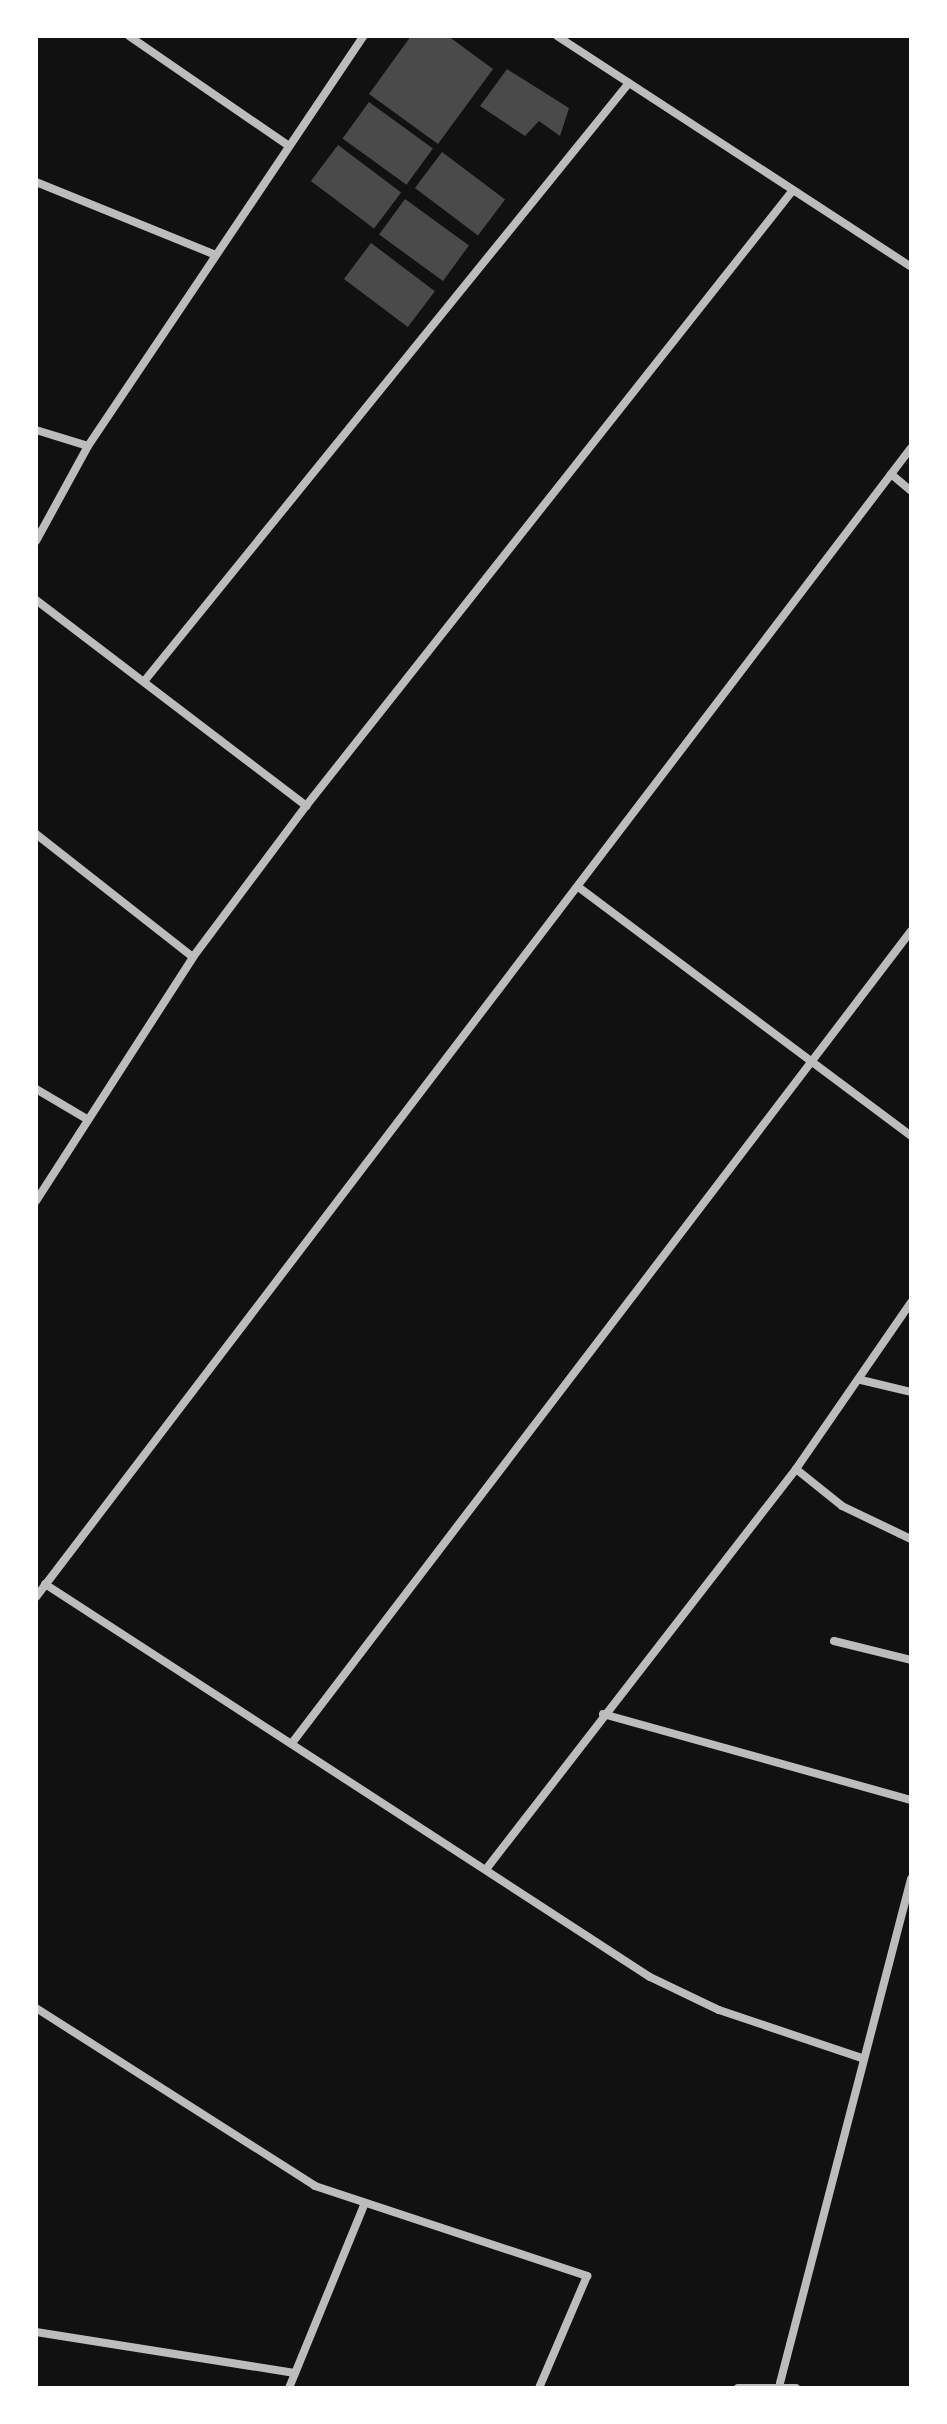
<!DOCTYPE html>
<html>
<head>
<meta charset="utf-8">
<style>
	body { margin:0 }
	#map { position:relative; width:947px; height:2424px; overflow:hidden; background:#111; font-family:Rubik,sans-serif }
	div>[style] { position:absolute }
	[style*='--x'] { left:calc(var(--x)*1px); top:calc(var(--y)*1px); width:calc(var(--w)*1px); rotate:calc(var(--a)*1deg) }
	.building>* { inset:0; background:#4a4a4a; transform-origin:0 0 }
	.minor>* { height:8px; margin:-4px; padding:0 4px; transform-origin:4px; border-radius:4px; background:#bcbcbc }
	span { translate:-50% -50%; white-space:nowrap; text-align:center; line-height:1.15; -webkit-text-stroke:8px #fff; paint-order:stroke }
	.frame { position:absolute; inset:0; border:38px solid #fff; pointer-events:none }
</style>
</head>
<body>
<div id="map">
	<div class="building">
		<i style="clip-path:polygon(411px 36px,448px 36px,493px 69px,438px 144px,369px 94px)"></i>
		<i style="clip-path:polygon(507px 69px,569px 108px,560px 136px,539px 121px,525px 136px,480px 106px)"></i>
		<i style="left:369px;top:102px;width:79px;height:45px;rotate:36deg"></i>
		<i style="left:338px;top:145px;width:79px;height:45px;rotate:37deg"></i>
		<i style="left:442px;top:152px;width:79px;height:45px;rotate:37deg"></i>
		<i style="left:405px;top:199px;width:79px;height:44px;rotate:36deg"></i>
		<i style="left:371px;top:243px;width:80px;height:45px;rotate:37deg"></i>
	</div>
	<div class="minor">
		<i style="--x:129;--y:36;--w:194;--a:34.5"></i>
		<i style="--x:557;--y:36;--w:423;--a:33.1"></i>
		<i style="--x:36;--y:182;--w:194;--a:22.1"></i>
		<i style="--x:36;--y:430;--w:54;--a:17.1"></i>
		<i style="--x:891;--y:474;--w:26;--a:40"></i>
		<i style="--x:36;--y:541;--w:108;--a:-61.3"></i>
		<i style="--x:88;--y:446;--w:494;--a:-56.1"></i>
		<i style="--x:36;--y:600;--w:340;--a:37.3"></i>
		<i style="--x:146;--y:679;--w:767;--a:-50.98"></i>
		<i style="--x:36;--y:834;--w:199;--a:38.1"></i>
		<i style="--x:581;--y:889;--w:412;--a:36.8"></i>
		<i style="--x:36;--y:1089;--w:59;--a:30.5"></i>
		<i style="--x:36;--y:1201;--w:290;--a:-57.2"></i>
		<i style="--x:193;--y:957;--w:189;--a:-53.2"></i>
		<i style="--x:306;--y:806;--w:785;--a:-51.67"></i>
		<i style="--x:861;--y:1380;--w:51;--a:13.5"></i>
		<i style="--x:796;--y:1469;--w:59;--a:38.8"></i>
		<i style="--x:842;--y:1506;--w:76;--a:25.6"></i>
		<i style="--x:45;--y:1584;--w:721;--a:33.01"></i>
		<i style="--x:650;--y:1977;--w:76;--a:25.6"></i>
		<i style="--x:719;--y:2010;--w:151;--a:18.6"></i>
		<i style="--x:36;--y:1597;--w:1444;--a:-52.71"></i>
		<i style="--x:834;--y:1641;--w:79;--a:13.9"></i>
		<i style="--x:603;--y:1714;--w:320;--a:15.6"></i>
		<i style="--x:292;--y:1743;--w:1021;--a:-52.68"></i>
		<i style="--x:487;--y:1868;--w:505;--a:-52.24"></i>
		<i style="--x:796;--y:1469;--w:203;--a:-55.4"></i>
		<i style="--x:36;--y:2008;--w:331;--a:32.5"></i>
		<i style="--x:315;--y:2186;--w:287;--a:18.3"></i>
		<i style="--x:587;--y:2276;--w:122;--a:113.2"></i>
		<i style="--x:36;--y:2332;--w:262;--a:9"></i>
		<i style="--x:780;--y:2383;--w:521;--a:-75.43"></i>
		<i style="--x:289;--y:2388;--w:200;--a:-67.7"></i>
		<i style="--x:738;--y:2388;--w:58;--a:0"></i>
	</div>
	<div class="frame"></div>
</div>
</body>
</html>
